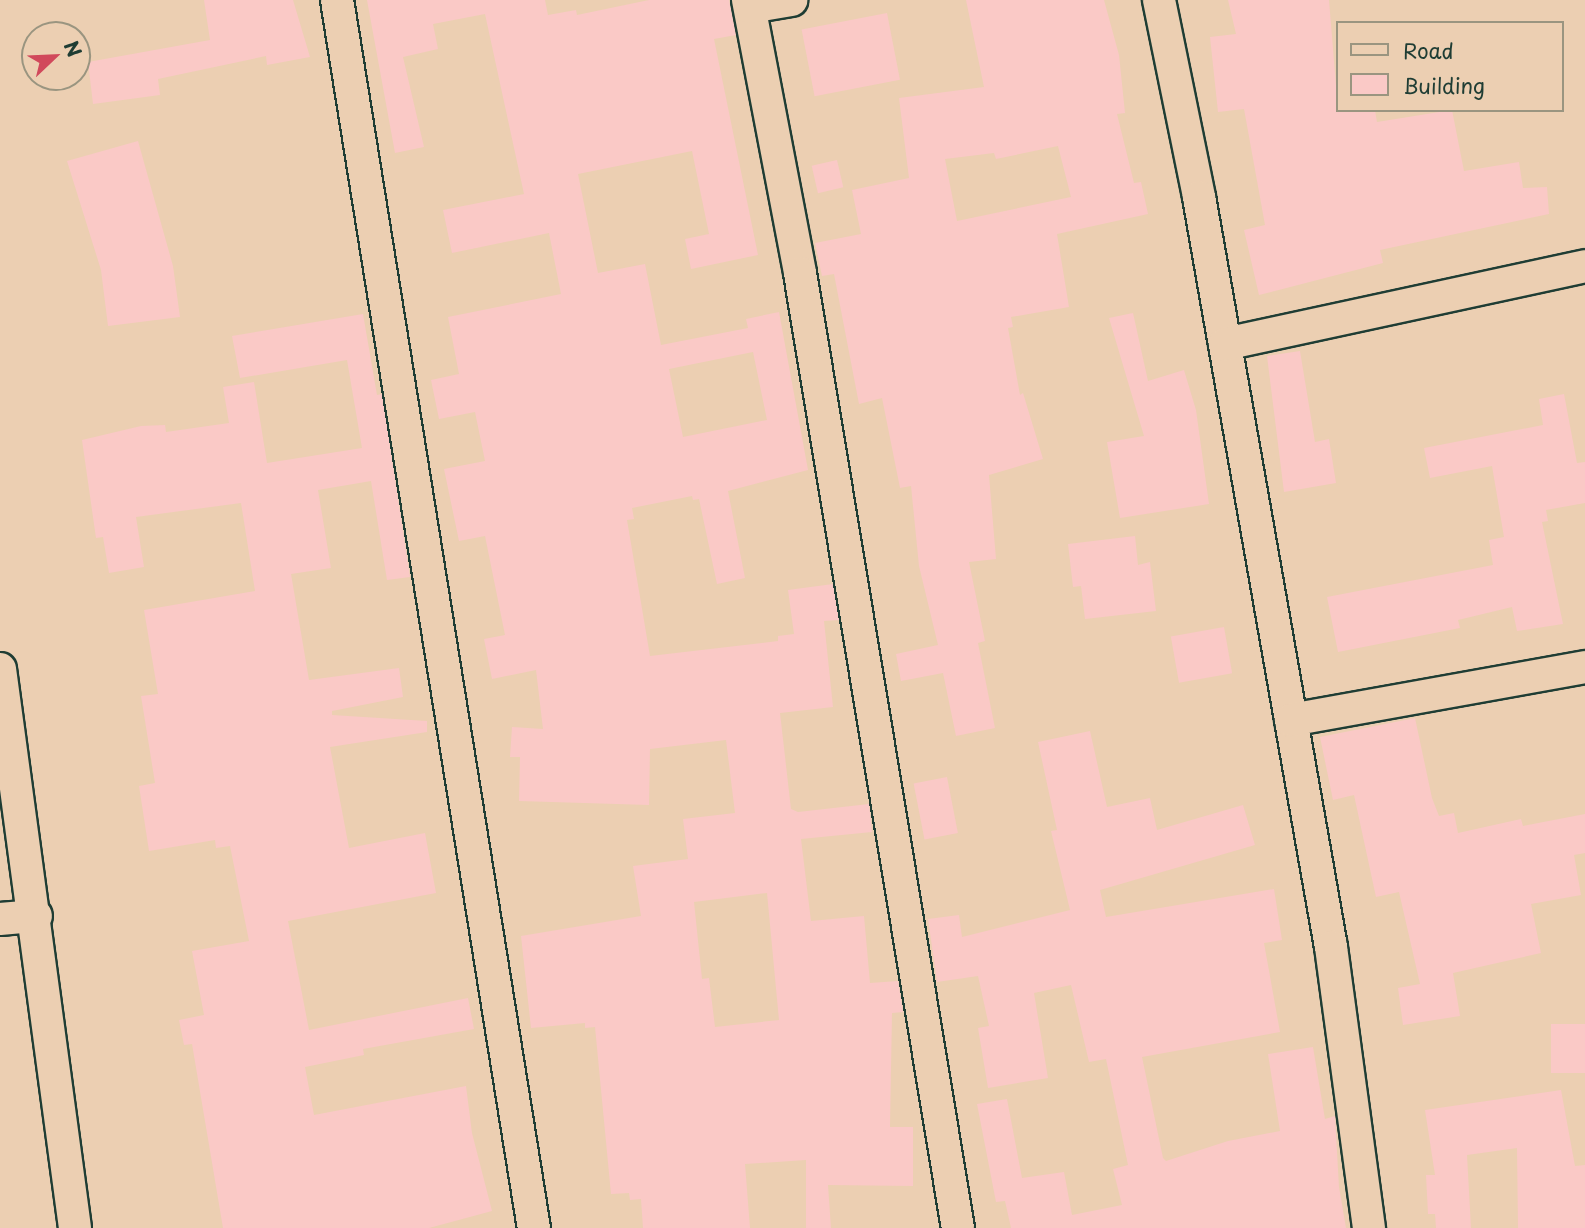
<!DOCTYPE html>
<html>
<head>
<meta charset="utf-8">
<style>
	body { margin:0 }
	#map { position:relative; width:1585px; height:1228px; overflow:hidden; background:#eccfb2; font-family:"Playpen Sans",sans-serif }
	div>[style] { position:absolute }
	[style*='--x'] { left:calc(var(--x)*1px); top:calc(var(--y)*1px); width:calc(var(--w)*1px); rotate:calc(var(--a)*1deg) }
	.building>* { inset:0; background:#fac9c6; transform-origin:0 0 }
	.roads { filter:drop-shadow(2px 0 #1f3d34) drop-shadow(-2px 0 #1f3d34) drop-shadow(0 2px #1f3d34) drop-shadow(0 -2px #1f3d34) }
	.minor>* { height:32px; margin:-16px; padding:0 16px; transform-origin:16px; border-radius:16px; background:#eccfb2 }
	span { translate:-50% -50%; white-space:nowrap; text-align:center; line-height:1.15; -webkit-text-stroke:6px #eccfb2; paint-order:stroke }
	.legend { position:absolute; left:1336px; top:21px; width:228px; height:91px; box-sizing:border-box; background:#eccfb2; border:2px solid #9a9580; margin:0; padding:9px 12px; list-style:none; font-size:21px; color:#1f3d34 }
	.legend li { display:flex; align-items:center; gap:14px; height:35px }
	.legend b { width:35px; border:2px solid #9a9580 }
	.north { position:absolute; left:21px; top:21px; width:70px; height:70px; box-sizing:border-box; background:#eccfb2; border:2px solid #9a9580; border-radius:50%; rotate:67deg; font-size:19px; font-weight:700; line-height:28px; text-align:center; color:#1f3d34 }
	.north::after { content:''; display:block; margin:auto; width:24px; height:32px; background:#d1495b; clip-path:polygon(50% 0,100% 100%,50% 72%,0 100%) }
</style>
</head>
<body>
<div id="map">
	<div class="building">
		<i style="clip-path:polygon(204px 0,293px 0,310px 57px,267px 65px,266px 56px,158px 79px,160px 95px,93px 104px,88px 62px,210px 40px)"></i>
		<i style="clip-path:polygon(evenodd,367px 0,545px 0,548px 15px,576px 10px,577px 15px,649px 0,729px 0,736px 35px,714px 39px,758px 255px,691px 269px,685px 239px,709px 234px,692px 151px,578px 174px,598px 273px,645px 264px,661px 345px,748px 328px,746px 319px,779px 312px,808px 470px,728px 491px,745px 578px,717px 584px,699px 499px,693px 500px,692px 496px,632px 508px,634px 519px,627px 520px,650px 656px,778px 641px,778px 636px,794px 634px,788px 590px,833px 584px,839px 620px,824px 621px,833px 707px,780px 713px,791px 809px,798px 812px,869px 804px,872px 832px,801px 839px,811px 921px,864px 916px,870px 983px,898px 981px,903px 1012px,892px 1013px,890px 1127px,913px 1127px,913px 1186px,828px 1185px,831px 1228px,806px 1228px,806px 1160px,745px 1164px,750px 1228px,643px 1228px,641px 1199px,630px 1200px,629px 1193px,611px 1194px,595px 1027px,585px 1028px,585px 1023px,531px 1028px,521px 936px,641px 916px,633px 866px,688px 859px,683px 819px,735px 813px,726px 740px,650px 749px,649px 805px,519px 801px,520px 757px,510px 757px,512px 727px,543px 729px,536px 670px,492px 679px,484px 639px,505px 635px,485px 536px,459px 541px,444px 469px,485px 461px,475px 412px,439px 419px,431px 380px,459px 374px,448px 317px,561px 294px,549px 233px,452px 253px,443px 210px,524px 194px,485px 14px,433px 24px,438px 49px,403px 57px,424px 147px,395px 153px,367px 0,753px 352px,767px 420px,683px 437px,669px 369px,753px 352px,367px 0,767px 893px,779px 1020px,715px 1027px,709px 978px,702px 979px,694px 902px,767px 893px)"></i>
		<i style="clip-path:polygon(evenodd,966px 0,1104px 0,1119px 55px,1125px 113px,1117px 114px,1134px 183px,1141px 182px,1148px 214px,1057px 234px,1069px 307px,1011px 317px,1013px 327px,1008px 328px,1020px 395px,1023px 393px,1043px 459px,989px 475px,996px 559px,969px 562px,985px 641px,978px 643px,995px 728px,956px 736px,943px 673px,901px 681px,896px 654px,938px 645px,919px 566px,911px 486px,900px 488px,882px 398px,859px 404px,834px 274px,822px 276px,815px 243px,861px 234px,852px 190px,909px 178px,899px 98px,984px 87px,966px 0,1058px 146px,1071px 197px,957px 221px,945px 159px,994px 153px,996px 159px,1058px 146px)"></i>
		<i style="clip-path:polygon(1228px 0,1329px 0,1338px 110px,1375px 110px,1377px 122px,1452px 110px,1464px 171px,1519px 162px,1523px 188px,1547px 187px,1549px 214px,1380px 250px,1383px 263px,1259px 295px,1244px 230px,1265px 225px,1244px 109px,1218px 112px,1210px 37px,1236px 34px)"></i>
		<i style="left:887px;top:13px;width:68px;height:87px;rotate:79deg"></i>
		<i style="clip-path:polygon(138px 141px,173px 266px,180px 317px,108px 326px,101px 270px,67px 161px)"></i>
		<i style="left:837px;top:160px;width:28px;height:26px;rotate:77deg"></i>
		<i style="clip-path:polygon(1133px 313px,1148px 381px,1184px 370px,1196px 410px,1209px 504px,1120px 518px,1107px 442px,1144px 436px,1109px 318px)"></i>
		<i style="clip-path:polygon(363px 314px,377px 395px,382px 394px,410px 577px,387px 580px,371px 481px,318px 490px,331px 568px,291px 574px,309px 680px,399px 668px,403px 697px,332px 711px,332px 715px,427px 721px,427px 732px,330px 747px,349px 848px,425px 833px,436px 893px,288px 921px,309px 1030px,468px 998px,474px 1029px,363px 1049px,364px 1055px,305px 1067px,314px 1115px,466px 1086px,472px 1133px,492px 1211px,429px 1228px,223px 1228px,192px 1044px,184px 1045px,179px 1020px,204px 1015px,192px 951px,249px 941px,230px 846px,216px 848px,215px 840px,149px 851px,139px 786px,155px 783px,141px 696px,158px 694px,144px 610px,255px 591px,241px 503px,136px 517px,144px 567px,109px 573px,103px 537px,96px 538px,82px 440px,141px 426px,165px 425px,166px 432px,229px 423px,223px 387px,254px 382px,267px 463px,362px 448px,347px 360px,240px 378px,232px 336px)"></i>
		<i style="clip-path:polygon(1300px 351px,1315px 442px,1329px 439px,1336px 483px,1284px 492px,1267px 356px)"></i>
		<i style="clip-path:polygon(1564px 394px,1577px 463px,1585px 462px,1585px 503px,1546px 510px,1548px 521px,1542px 522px,1563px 624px,1517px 631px,1512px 607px,1458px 620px,1460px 628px,1338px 652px,1327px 597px,1493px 565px,1489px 540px,1504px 537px,1492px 466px,1430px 478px,1424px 448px,1543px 425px,1539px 399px)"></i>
		<i style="clip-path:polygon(1135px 536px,1138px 565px,1150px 562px,1156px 611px,1085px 619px,1081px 586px,1073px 587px,1068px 544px)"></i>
		<i style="left:1224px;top:627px;width:47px;height:54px;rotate:80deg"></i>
		<i style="clip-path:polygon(1415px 718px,1432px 798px,1439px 816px,1454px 813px,1458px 833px,1521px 819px,1523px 826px,1585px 814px,1585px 853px,1574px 855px,1581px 895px,1531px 904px,1541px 953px,1453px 973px,1460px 1016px,1403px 1025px,1398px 988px,1420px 984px,1399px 892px,1376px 897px,1354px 795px,1333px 800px,1320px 737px)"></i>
		<i style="clip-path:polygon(1090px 731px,1107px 807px,1150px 798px,1157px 830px,1243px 805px,1255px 845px,1100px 890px,1106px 917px,1274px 889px,1282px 940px,1264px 943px,1280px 1032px,1142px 1057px,1163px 1158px,1166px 1161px,1228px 1141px,1280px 1131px,1268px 1054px,1313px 1047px,1325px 1119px,1335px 1116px,1339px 1187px,1346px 1228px,1011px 1228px,1005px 1201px,996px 1202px,977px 1104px,1007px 1099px,1022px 1178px,1064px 1172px,1072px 1215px,1122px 1205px,1113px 1169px,1128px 1165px,1106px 1059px,1089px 1062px,1071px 985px,1034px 993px,1048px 1078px,988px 1088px,978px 1028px,989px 1026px,978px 976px,937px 982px,928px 919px,959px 915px,962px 937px,1070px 910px,1051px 831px,1057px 830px,1038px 742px)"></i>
		<i style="left:947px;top:777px;width:57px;height:34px;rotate:79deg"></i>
		<i style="left:1585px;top:1024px;width:49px;height:34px;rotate:90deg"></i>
		<i style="clip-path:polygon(1561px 1090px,1575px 1166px,1585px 1165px,1585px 1228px,1518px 1228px,1517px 1148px,1467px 1155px,1471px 1228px,1436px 1228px,1435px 1214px,1428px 1214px,1426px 1175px,1435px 1175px,1425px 1110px)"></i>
	</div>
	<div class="roads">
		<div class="minor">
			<i style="--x:337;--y:0;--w:1244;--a:80.89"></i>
			<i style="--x:748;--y:0;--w:278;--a:79.2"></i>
			<i style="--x:800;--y:273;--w:968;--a:80.61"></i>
			<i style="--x:1159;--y:0;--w:201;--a:78.5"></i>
			<i style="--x:1199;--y:197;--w:762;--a:80.02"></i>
			<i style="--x:1331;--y:947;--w:284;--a:82.3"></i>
			<i style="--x:750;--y:7;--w:42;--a:-9.7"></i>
			<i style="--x:1225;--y:344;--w:368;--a:-12.2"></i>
			<i style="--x:0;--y:669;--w:564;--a:82.36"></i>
			<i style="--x:1291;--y:720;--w:299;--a:-10.2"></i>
			<i style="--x:0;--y:919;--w:36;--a:-5"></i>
		</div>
	</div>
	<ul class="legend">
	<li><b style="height:9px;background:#eccfb2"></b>Road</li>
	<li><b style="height:19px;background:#fac9c6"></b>Building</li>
	</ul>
	<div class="north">N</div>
</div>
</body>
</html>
